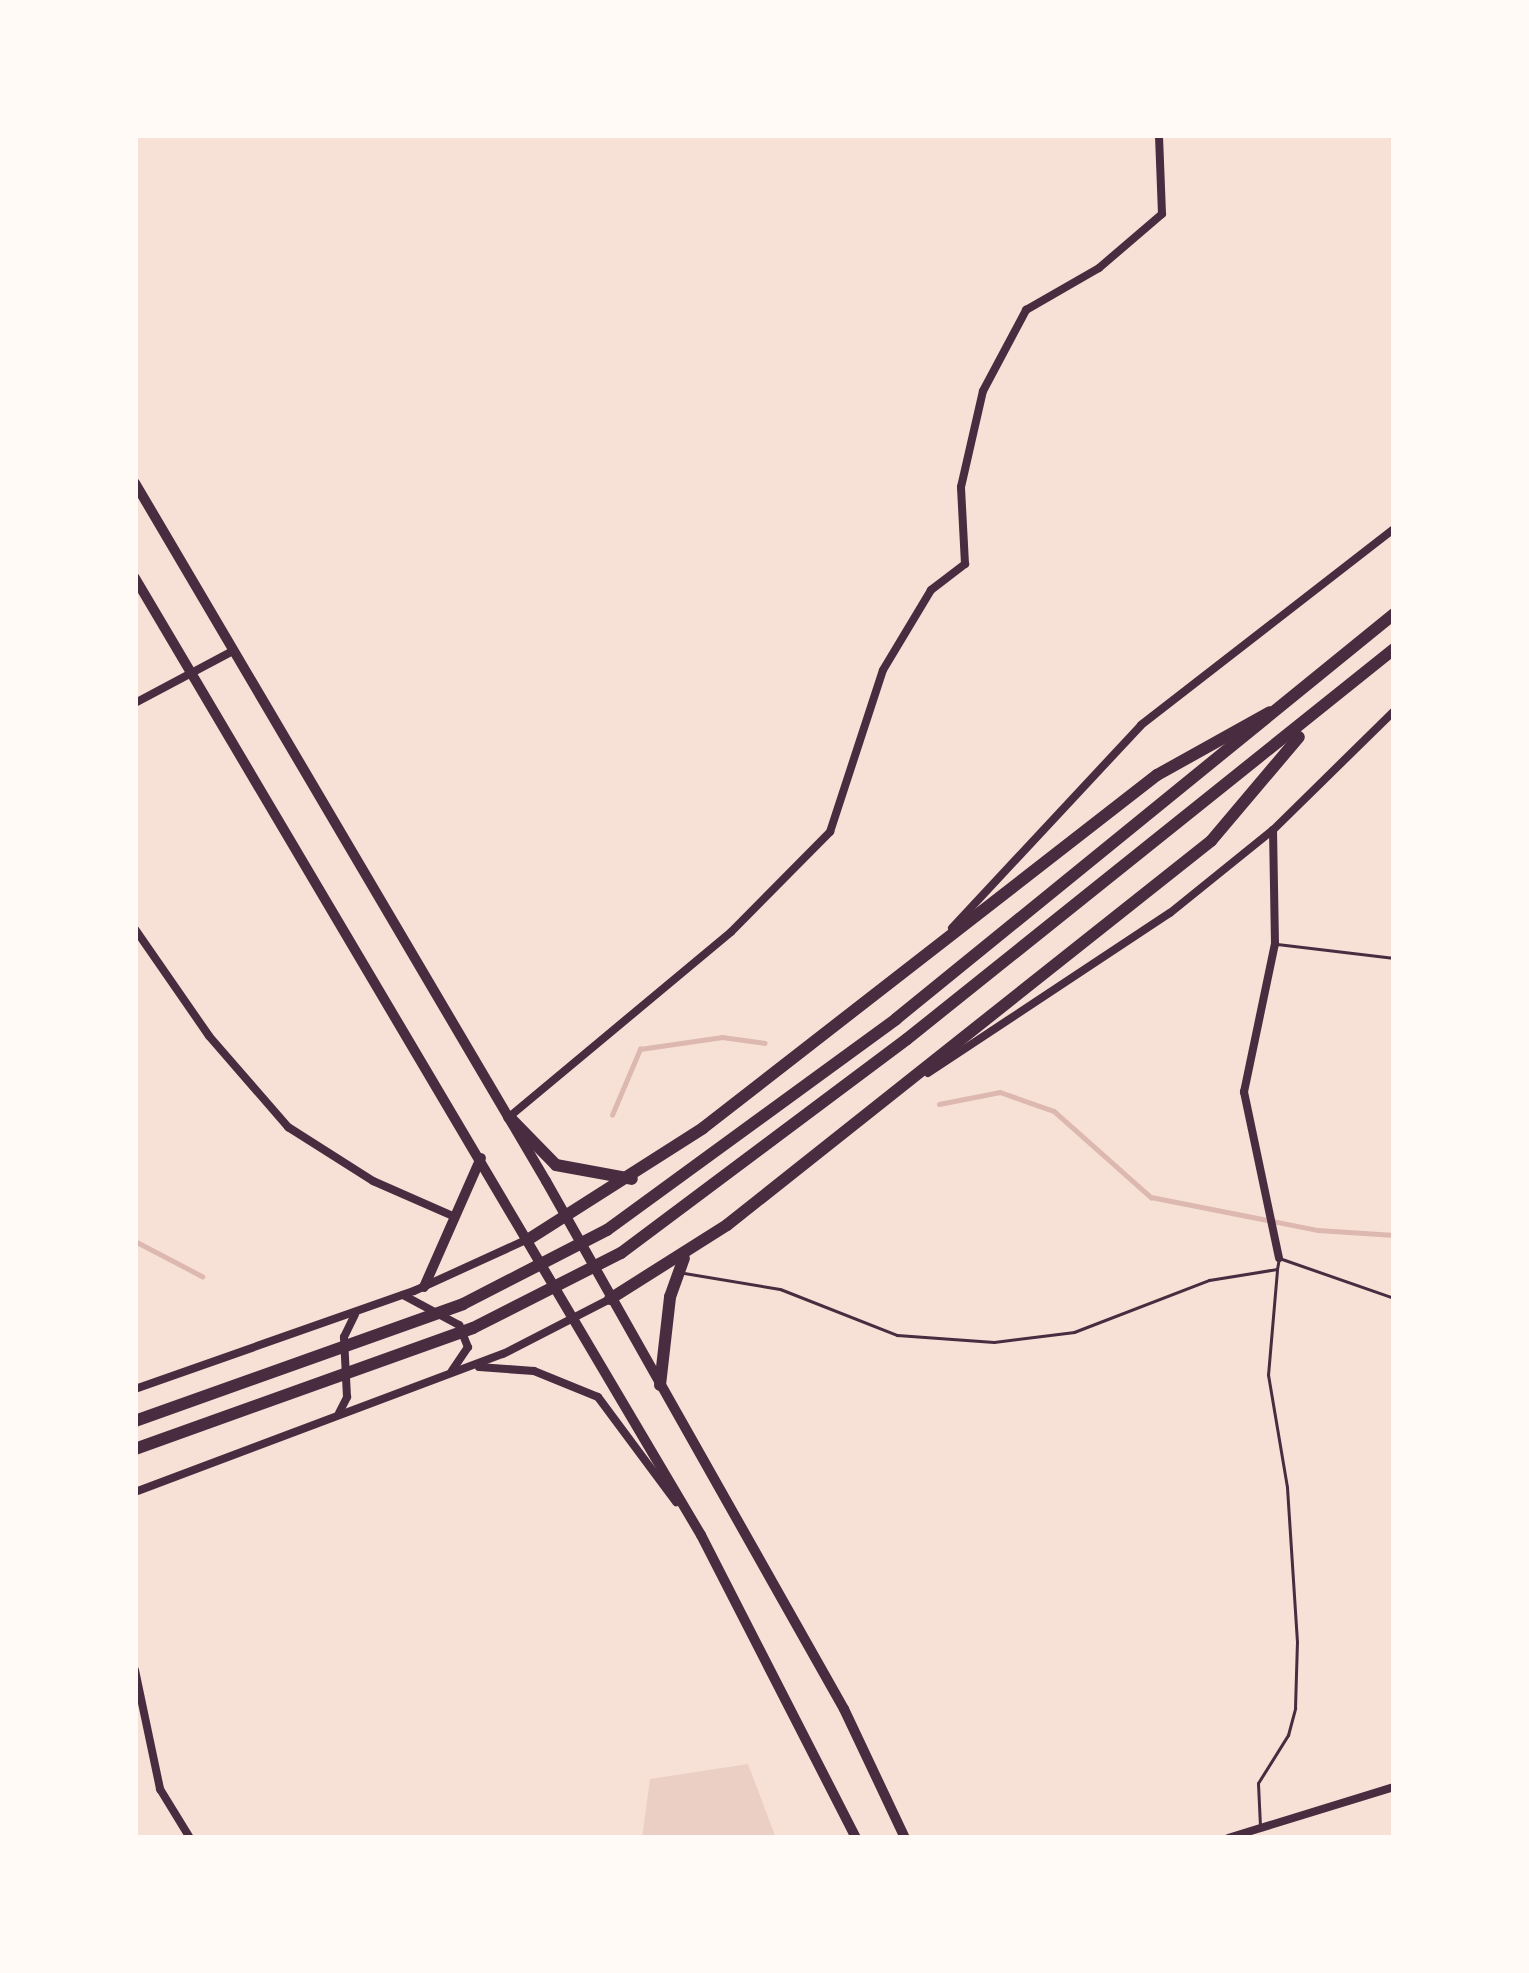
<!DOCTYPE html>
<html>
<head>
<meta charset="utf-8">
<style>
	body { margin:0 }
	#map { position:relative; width:1529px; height:1973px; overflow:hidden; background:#f7e1d7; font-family:"Work Sans",sans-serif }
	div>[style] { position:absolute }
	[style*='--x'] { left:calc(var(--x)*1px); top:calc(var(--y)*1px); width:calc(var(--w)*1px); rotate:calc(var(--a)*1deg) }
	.green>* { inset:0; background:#ebcfc5 }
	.stream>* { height:4.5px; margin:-2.25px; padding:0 2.25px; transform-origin:2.25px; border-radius:2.25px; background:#dcb8b0 }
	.service>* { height:3px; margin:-1.5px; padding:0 1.5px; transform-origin:1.5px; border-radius:1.5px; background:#4a2c40 }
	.minor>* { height:8px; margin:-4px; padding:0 4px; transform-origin:4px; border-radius:4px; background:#4a2c40 }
	.primary>* { height:10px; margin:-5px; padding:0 5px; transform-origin:5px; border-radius:5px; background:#4a2c40 }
	.trunk>* { height:12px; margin:-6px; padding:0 6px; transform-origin:6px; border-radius:6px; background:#4a2c40 }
	span { translate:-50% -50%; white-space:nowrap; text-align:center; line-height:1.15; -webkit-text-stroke:9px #fffaf5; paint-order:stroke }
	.frame { position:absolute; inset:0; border:138px solid #fffaf5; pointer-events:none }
</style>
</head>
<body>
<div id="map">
	<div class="green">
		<i style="clip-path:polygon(748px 1764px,776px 1838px,642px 1838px,650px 1779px)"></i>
	</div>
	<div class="stream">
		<i style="--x:939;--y:1104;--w:62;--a:-11.1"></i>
		<i style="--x:1000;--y:1092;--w:57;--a:19.4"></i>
		<i style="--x:1054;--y:1111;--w:130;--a:41.6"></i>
		<i style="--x:1151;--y:1197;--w:170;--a:11.2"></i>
		<i style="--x:1318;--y:1230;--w:76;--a:3.8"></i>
		<i style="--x:612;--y:1115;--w:72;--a:-67"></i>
		<i style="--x:640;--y:1049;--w:83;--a:-8.3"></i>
		<i style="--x:722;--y:1037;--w:43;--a:7.9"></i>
		<i style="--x:135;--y:1241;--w:76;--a:27.6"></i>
	</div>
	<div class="service">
		<i style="--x:1277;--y:944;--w:118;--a:6.8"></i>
		<i style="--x:684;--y:1273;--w:97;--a:9.5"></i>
		<i style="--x:780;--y:1289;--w:126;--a:21.5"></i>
		<i style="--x:897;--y:1335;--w:97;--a:4.1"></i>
		<i style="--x:994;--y:1342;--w:81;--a:-7.1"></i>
		<i style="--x:1074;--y:1332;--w:145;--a:-21.1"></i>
		<i style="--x:1209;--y:1280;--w:69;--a:-9.2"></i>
		<i style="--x:1277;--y:1269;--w:11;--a:-80"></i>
		<i style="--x:1279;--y:1258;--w:122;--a:19.2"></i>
		<i style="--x:1260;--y:1826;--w:43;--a:-92.7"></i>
		<i style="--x:1258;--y:1783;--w:57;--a:-58"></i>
		<i style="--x:1288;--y:1735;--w:28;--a:-75"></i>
		<i style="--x:1295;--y:1708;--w:66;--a:-88.3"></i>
		<i style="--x:1297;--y:1642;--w:155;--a:-93.7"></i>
		<i style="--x:1287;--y:1487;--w:114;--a:-99.6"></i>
		<i style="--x:1268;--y:1375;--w:106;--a:-85.1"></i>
	</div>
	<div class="minor">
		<i style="--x:135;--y:703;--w:111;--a:-28"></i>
		<i style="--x:952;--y:928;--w:277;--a:-47"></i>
		<i style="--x:1141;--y:725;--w:320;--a:-37.8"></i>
		<i style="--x:135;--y:929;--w:130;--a:55.3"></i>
		<i style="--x:209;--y:1036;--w:121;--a:49"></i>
		<i style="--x:288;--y:1127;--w:101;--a:32.4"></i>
		<i style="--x:373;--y:1181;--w:90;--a:23.7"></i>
		<i style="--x:928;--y:1073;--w:290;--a:-33.5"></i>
		<i style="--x:1170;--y:913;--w:132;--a:-38.9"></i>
		<i style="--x:509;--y:1117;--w:289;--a:-39.8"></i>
		<i style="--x:731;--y:932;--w:141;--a:-45.3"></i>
		<i style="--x:830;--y:832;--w:170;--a:-71.9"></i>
		<i style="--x:883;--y:670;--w:93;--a:-59"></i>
		<i style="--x:931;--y:590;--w:43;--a:-37.4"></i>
		<i style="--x:965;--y:564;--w:77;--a:-93"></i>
		<i style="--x:961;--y:487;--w:98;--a:-77.1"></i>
		<i style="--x:983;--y:391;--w:92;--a:-62"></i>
		<i style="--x:1026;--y:310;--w:84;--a:-29.9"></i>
		<i style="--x:1099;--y:268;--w:83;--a:-40.6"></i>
		<i style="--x:1162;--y:214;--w:79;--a:-92.2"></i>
		<i style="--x:1279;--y:1258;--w:170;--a:-101.9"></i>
		<i style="--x:1244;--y:1092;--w:151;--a:-78.2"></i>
		<i style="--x:1275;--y:944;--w:114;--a:-91"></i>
		<i style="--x:1273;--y:830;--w:170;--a:-44.5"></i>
		<i style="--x:403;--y:1295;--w:64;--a:28.2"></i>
		<i style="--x:459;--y:1325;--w:24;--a:68"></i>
		<i style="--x:468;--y:1347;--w:29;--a:124"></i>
		<i style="--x:479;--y:1367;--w:55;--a:4.2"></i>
		<i style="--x:534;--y:1371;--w:69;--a:22.1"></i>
		<i style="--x:598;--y:1397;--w:131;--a:53.4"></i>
		<i style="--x:135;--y:1389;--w:296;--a:-19.4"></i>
		<i style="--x:414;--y:1291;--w:125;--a:-24.5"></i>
		<i style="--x:339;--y:1413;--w:18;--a:-63"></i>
		<i style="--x:347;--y:1397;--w:60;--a:-92.9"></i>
		<i style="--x:344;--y:1337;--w:25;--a:-64"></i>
		<i style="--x:135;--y:1492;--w:393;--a:-20.6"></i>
		<i style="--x:503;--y:1354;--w:120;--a:-27.2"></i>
		<i style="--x:135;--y:1670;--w:122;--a:78.1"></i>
		<i style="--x:160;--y:1789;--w:57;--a:58.5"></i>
		<i style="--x:1228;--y:1838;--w:174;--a:-17.1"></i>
	</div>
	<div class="primary">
		<i style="--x:135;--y:483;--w:810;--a:59.51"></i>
		<i style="--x:546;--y:1181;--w:606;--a:60.56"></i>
		<i style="--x:844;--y:1709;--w:143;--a:64.7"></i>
		<i style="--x:135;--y:578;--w:1112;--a:59.4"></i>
		<i style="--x:701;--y:1535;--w:340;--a:62.9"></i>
		<i style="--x:424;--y:1287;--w:141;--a:-66.2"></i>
	</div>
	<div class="trunk">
		<i style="--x:509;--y:1117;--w:67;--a:45.6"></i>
		<i style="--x:556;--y:1165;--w:77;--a:10.4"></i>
		<i style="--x:529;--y:1239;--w:206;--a:-32.5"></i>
		<i style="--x:703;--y:1128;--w:575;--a:-37.87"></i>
		<i style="--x:1157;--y:775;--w:129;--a:-29.1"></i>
		<i style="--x:610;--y:1299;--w:138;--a:-32.3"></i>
		<i style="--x:727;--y:1225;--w:618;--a:-38.43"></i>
		<i style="--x:1211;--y:841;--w:136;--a:-49.8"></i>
		<i style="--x:660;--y:1385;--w:89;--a:-83.5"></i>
		<i style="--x:670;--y:1297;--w:41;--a:-70.3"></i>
		<i style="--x:135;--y:1421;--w:348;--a:-19.6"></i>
		<i style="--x:463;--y:1304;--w:162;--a:-27.2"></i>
		<i style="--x:607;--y:1230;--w:358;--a:-36.1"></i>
		<i style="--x:896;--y:1019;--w:642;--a:-39.12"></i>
		<i style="--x:135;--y:1449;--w:359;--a:-19.7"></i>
		<i style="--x:473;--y:1328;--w:166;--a:-26.9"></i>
		<i style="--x:621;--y:1253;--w:357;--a:-36.8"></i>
		<i style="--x:907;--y:1039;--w:624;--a:-38.69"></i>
	</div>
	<div class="frame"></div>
</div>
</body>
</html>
